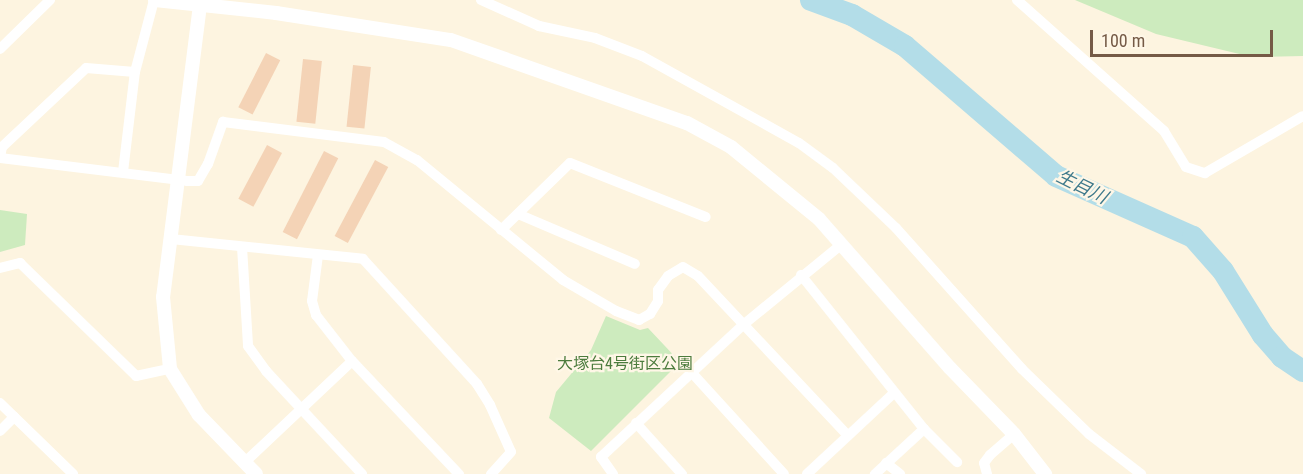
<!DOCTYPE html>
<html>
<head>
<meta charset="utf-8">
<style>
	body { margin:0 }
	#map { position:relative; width:1303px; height:474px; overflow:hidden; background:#fdf4e0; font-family:"Roboto Condensed","Noto Sans JP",sans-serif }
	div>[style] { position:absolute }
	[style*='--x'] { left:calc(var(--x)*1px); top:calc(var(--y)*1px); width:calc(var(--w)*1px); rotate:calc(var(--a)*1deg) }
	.green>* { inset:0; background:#cdebbe }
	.river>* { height:22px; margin:-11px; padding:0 11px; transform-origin:11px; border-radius:11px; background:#b3dde8 }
	.building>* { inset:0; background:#f4d3b6; transform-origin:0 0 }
	.minor>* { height:10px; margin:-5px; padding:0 5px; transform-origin:5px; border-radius:5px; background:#fff }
	.tertiary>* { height:14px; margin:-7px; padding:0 7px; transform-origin:7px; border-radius:7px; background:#fff }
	span { translate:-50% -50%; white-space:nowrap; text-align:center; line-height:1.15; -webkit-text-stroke:4.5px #fff7e7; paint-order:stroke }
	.park-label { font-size:16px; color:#4c7c3d }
	.water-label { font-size:18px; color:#3e798b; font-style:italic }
	.scale { position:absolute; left:1090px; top:30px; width:183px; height:27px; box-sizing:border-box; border:3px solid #755a46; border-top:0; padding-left:8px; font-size:18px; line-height:21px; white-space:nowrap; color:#755a46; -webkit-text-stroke:4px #fff7e7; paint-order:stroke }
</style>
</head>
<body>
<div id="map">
	<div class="green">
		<i style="clip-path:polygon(1075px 0,1303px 0,1303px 56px,1252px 57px,1156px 34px)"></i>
		<i style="clip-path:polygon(0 210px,27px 214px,25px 245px,0 252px)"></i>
		<i style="clip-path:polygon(606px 316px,640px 330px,648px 328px,680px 362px,591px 451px,549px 418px,556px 392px,591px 350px)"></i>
	</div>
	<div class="river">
		<i style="--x:811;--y:0;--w:44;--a:20.1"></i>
		<i style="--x:852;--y:15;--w:61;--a:30.3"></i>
		<i style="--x:905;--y:46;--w:199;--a:40.7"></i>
		<i style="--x:1056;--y:176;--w:150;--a:24"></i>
		<i style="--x:1193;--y:237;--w:45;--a:48.6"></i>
		<i style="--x:1223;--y:271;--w:75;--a:58"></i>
		<i style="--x:1263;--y:335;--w:29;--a:49"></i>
		<i style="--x:1282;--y:357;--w:25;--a:34"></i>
	</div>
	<div class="building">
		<i style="left:266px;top:53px;width:16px;height:61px;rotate:27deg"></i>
		<i style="left:303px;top:59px;width:19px;height:63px;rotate:6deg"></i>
		<i style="left:353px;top:65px;width:18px;height:62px;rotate:6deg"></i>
		<i style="left:267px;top:145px;width:17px;height:61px;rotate:28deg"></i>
		<i style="left:324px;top:151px;width:16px;height:91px;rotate:27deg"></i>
		<i style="left:375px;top:160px;width:15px;height:86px;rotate:28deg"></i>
	</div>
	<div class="minor">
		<i style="--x:481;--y:0;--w:64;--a:24.1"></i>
		<i style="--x:539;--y:26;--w:57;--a:12.1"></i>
		<i style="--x:595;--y:38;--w:50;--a:21"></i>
		<i style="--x:642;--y:56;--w:179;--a:29"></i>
		<i style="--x:799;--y:143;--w:42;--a:36.3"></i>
		<i style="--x:833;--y:168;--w:87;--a:43.6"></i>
		<i style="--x:896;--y:228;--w:189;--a:48.2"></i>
		<i style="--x:1022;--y:369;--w:93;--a:44.1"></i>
		<i style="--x:1089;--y:434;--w:66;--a:37.6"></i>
		<i style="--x:1017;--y:0;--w:197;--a:41.7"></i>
		<i style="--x:1164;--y:131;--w:42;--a:58.6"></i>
		<i style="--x:1186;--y:167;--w:20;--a:18"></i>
		<i style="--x:1205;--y:173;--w:113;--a:-30.2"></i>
		<i style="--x:0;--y:49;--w:70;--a:-44.4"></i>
		<i style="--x:0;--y:158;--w:188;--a:7"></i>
		<i style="--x:187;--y:181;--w:11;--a:0"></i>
		<i style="--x:198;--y:181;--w:20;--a:-60"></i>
		<i style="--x:208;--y:164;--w:45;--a:-70.3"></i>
		<i style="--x:223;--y:122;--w:162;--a:7.1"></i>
		<i style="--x:384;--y:142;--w:38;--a:29"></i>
		<i style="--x:417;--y:160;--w:189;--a:39.4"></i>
		<i style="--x:563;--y:280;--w:61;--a:30.3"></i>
		<i style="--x:616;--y:311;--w:25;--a:21"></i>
		<i style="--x:639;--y:320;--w:13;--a:-29"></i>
		<i style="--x:650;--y:314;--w:15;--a:-58"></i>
		<i style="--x:658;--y:301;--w:11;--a:-90"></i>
		<i style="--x:658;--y:290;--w:17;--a:-54"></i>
		<i style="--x:668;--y:276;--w:17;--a:-31"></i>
		<i style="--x:683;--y:267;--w:17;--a:31"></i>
		<i style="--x:698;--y:276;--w:219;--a:46.8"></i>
		<i style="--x:0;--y:158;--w:11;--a:-80"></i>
		<i style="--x:2;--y:147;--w:115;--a:-43.2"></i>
		<i style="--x:86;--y:68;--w:49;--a:4.7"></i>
		<i style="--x:123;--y:172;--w:101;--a:-83.2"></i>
		<i style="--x:135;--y:72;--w:74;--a:-75.2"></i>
		<i style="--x:518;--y:214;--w:127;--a:23.1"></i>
		<i style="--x:501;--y:230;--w:96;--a:-44.2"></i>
		<i style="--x:570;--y:163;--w:146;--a:21.7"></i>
		<i style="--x:171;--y:239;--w:193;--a:5.9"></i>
		<i style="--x:363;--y:259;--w:169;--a:47.6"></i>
		<i style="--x:477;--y:384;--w:25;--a:58"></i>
		<i style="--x:490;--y:405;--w:51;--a:65.9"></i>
		<i style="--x:511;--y:452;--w:30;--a:132"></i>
		<i style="--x:242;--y:247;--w:99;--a:86.5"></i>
		<i style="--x:248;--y:346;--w:31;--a:54"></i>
		<i style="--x:266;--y:371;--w:141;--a:47"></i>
		<i style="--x:318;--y:255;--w:46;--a:97.4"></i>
		<i style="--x:312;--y:301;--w:15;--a:74"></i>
		<i style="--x:316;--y:315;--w:58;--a:52"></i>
		<i style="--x:352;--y:361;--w:156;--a:46.6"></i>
		<i style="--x:0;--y:268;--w:21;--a:-14"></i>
		<i style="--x:20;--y:263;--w:162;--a:44.2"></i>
		<i style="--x:136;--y:376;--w:35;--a:-12"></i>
		<i style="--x:801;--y:275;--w:197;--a:51.4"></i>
		<i style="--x:924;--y:429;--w:67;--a:137.4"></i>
		<i style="--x:693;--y:374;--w:135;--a:47.7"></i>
		<i style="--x:0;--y:403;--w:102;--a:44.2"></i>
		<i style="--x:636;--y:423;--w:69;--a:48"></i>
		<i style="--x:924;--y:429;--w:47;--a:45"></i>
		<i style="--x:0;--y:431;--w:20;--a:-45"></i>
		<i style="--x:245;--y:462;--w:147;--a:-43.3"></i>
		<i style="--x:886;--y:463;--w:18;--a:38"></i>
		<i style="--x:613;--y:474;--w:21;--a:-125"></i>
		<i style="--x:601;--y:457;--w:194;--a:-42.9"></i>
		<i style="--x:743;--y:325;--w:128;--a:-39.3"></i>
		<i style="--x:807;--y:474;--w:119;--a:-43"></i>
		<i style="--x:987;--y:474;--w:11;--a:-105"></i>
		<i style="--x:984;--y:463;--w:10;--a:-53"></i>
		<i style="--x:990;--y:455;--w:32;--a:-41"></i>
	</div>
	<div class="tertiary">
		<i style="--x:155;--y:0;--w:122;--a:6.1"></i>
		<i style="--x:276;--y:13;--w:177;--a:8.8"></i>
		<i style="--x:451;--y:40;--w:250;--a:19.4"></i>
		<i style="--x:687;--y:123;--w:50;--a:28.6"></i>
		<i style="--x:731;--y:147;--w:114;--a:39.3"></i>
		<i style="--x:819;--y:219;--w:198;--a:48.7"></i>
		<i style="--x:950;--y:368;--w:92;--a:45.9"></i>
		<i style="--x:1014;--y:434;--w:51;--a:52.2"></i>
		<i style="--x:200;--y:5;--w:294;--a:97.2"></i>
		<i style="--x:163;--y:297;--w:72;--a:84.4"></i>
		<i style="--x:170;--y:369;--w:54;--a:57.8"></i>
		<i style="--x:199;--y:415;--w:82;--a:46"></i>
	</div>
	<div class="park-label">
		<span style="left:625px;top:364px">大塚台4号街区公園</span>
	</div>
	<div class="water-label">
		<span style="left:1082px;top:187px;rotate:26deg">生目川</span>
	</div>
	<div class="scale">100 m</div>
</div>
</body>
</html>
